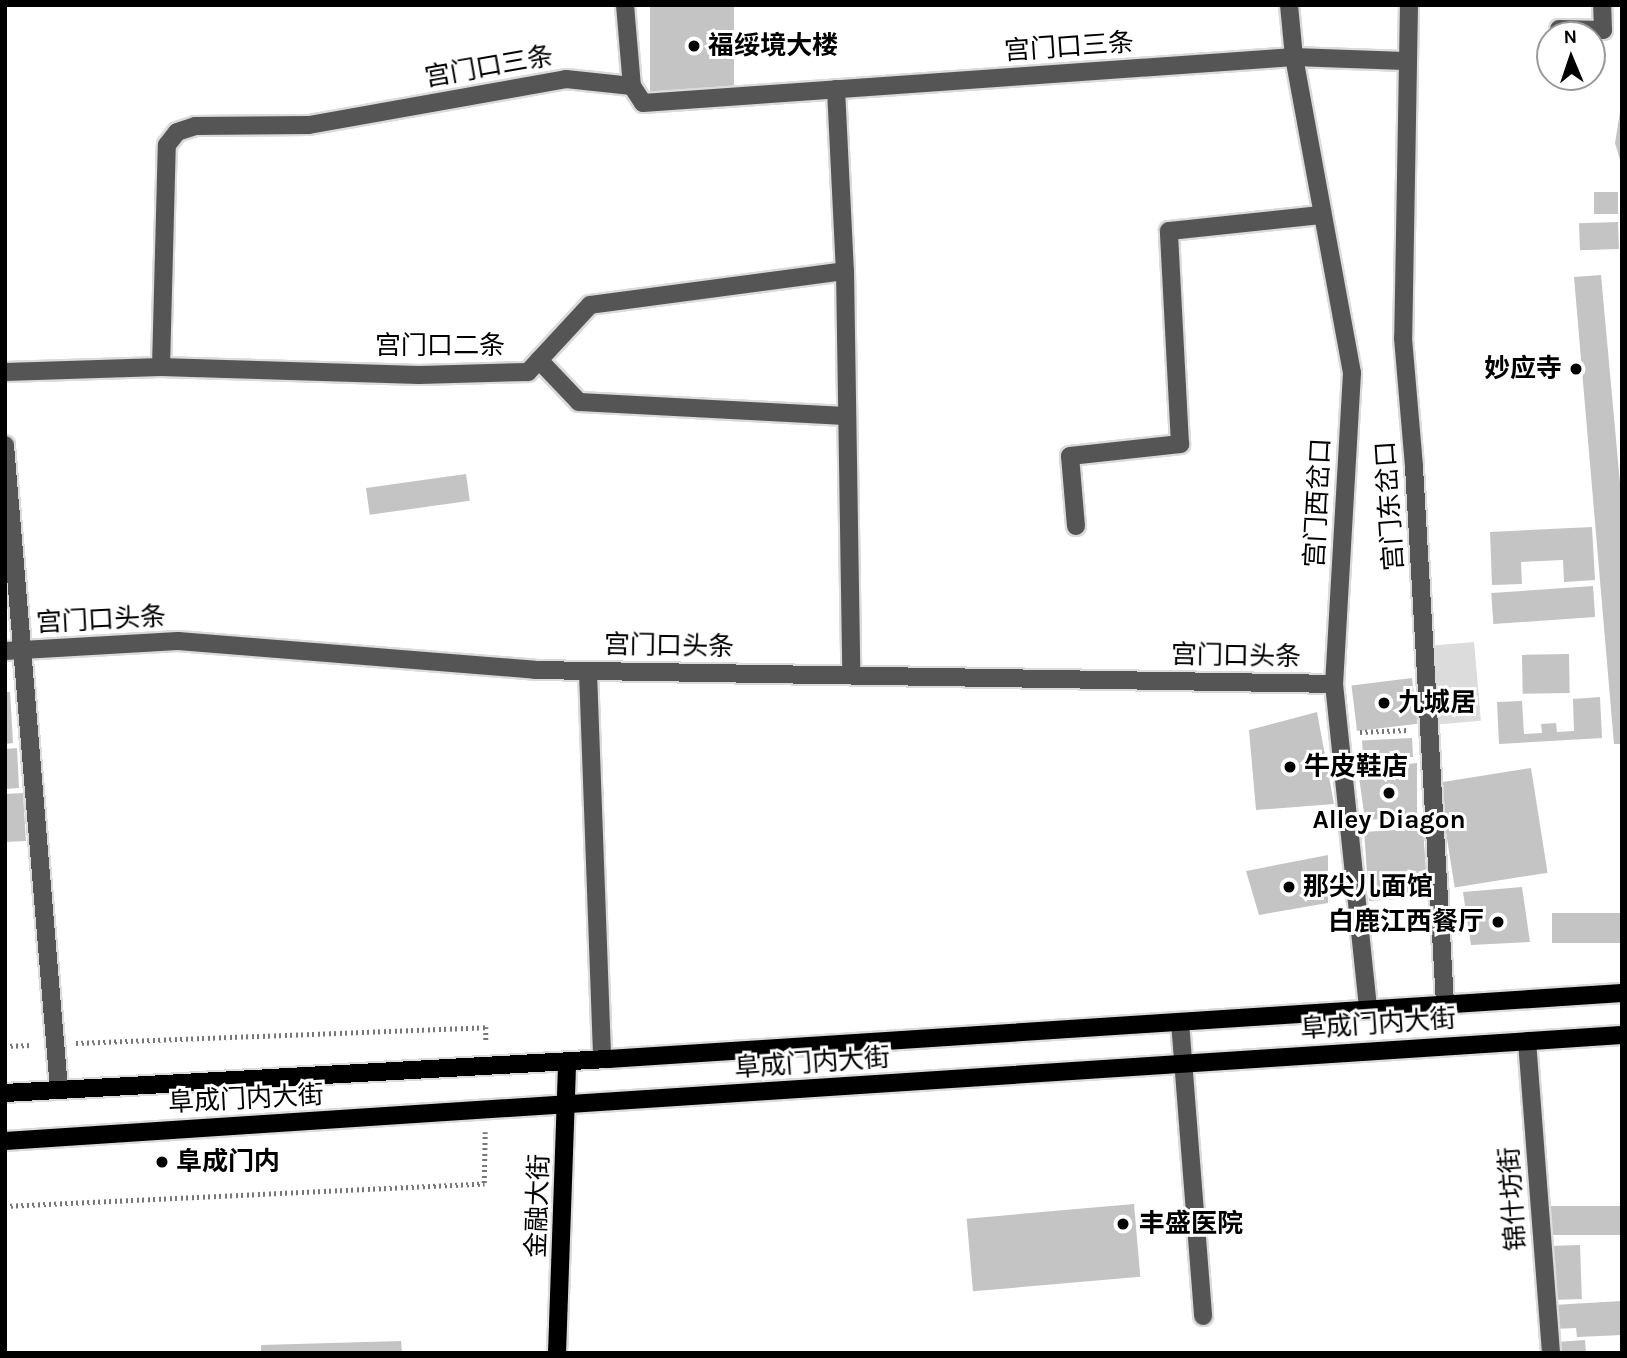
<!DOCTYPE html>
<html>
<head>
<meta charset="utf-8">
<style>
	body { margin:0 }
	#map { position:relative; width:1627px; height:1358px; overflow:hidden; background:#fff; font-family:Karla,"Noto Sans SC",sans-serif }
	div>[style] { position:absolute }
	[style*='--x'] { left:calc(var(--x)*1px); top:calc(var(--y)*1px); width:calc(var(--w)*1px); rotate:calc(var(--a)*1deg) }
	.green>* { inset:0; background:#dcdcdc; transform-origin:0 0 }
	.building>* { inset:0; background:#c4c4c4; transform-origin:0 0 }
	.path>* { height:4.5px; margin-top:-2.25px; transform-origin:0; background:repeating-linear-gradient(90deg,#777 0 2px,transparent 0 5.5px) }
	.roads { filter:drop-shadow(2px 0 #dbdbdb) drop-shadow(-2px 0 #dbdbdb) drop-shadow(0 2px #dbdbdb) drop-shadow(0 -2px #dbdbdb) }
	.minor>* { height:18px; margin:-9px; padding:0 9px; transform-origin:9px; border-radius:9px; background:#555 }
	.major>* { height:18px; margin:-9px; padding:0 9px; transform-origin:9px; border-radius:9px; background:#000 }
	.dots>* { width:19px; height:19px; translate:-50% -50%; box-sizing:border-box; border:4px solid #fff; border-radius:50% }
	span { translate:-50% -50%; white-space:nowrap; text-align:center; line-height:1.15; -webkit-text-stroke:6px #fff; paint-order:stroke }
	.poi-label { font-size:26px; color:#000; font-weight:700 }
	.left { translate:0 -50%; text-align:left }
	.right { translate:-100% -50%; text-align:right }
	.street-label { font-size:26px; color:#000 }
	.frame { position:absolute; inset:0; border:7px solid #000; pointer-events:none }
	.north { position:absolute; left:1536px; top:21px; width:70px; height:70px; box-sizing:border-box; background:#fff; border:2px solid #999; border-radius:50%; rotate:358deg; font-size:19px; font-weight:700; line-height:28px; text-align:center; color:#000 }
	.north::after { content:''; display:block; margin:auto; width:24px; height:32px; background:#000; clip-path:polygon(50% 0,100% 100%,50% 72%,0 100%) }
</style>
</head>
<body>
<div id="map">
	<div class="green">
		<i style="left:1474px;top:642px;width:79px;height:41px;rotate:85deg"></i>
	</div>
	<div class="building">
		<i style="left:650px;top:5px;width:84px;height:87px"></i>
		<i style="clip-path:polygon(1621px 106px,1622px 163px,1621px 163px,1615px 143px)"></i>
		<i style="left:1618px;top:192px;width:22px;height:24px;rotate:90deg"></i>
		<i style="left:1618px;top:222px;width:27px;height:39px;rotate:88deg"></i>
		<i style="clip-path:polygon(1601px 275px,1622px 505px,1622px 744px,1614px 744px,1574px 277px)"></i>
		<i style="left:466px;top:474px;width:27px;height:101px;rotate:82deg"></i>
		<i style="clip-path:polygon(1592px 527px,1595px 580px,1564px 582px,1563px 560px,1521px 562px,1522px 584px,1492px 585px,1490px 532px)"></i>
		<i style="left:1593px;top:586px;width:31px;height:102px;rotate:86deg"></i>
		<i style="left:1569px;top:654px;width:39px;height:47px;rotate:89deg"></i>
		<i style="left:1412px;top:678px;width:46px;height:61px;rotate:83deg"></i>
		<i style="clip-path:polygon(5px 692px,10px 692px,13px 743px,5px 744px)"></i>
		<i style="clip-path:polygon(1600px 697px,1602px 738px,1499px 744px,1497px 702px,1522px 701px,1524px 734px,1542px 733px,1541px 724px,1556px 723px,1557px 732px,1574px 731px,1573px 699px)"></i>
		<i style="clip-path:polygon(1317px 712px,1334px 804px,1256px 810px,1249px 730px)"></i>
		<i style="left:1412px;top:738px;width:19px;height:50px;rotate:87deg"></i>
		<i style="clip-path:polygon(17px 748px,19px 788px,5px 789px,5px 749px)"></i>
		<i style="clip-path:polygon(1417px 763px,1417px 817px,1365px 820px,1358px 770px)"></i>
		<i style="left:1531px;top:768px;width:106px;height:94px;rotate:81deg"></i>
		<i style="clip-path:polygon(23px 793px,26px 841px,5px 842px,5px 794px)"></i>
		<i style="left:1423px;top:828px;width:69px;height:59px;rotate:86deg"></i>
		<i style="clip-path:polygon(1328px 855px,1328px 903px,1259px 915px,1246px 871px)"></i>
		<i style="clip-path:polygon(1522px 887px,1530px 942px,1471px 945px,1463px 892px)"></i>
		<i style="left:1622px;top:913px;width:30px;height:70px;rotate:90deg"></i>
		<i style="left:1134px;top:1204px;width:73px;height:168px;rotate:85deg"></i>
		<i style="left:1622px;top:1206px;width:29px;height:72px;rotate:90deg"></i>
		<i style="left:1580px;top:1245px;width:54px;height:30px;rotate:88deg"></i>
		<i style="clip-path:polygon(1622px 1301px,1622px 1335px,1577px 1337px,1576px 1328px,1554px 1329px,1553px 1305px)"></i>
		<i style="clip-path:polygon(1585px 1340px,1586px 1353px,1556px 1353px,1556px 1342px)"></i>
		<i style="clip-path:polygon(401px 1341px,402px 1353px,261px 1353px,261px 1345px)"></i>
	</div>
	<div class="path">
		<i style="--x:1360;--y:732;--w:48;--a:-2.4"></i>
		<i style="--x:76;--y:1043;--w:410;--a:-2.2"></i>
		<i style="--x:486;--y:1027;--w:16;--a:90"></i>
		<i style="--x:5;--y:1046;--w:27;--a:-2"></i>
		<i style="--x:5;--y:1206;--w:480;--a:-2.7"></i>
		<i style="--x:484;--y:1183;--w:51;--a:-88.9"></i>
	</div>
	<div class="roads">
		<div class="minor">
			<i style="--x:625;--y:5;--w:81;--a:85.1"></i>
			<i style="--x:1289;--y:5;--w:52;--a:84.5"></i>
			<i style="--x:1294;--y:57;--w:321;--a:79.6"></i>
			<i style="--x:1352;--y:373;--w:312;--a:93.3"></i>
			<i style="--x:1334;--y:684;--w:326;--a:84"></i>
			<i style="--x:1409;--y:5;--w:333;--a:91"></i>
			<i style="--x:1403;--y:338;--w:129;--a:85.1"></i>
			<i style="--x:1414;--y:467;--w:537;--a:86.69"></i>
			<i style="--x:1559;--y:29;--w:44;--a:1.3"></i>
			<i style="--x:1603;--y:30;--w:25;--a:-92"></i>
			<i style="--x:836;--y:89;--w:182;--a:87.2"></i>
			<i style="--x:845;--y:271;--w:403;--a:89.1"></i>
			<i style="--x:539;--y:360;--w:58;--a:46.4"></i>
			<i style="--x:579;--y:402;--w:267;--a:3"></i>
			<i style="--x:161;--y:367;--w:222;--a:-88.5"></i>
			<i style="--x:167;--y:145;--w:16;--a:-52"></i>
			<i style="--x:177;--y:132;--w:19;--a:-18"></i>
			<i style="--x:195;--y:126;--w:114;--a:-0.5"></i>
			<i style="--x:309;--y:125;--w:261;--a:-10.1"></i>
			<i style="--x:566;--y:79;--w:66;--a:6.1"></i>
			<i style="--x:632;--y:86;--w:20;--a:57"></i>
			<i style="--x:643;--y:103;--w:653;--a:-4.04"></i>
			<i style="--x:1294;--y:57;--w:111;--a:2.1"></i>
			<i style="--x:5;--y:372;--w:156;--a:-1.8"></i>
			<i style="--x:161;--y:367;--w:258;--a:1.8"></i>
			<i style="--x:419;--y:375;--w:109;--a:-1.6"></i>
			<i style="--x:528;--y:372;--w:91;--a:-47.2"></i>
			<i style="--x:590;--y:305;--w:257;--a:-7.6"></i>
			<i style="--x:5;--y:445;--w:647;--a:85.21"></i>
			<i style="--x:1076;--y:526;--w:70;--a:-94.9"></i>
			<i style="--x:1070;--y:456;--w:111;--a:-6.2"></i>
			<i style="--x:1180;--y:444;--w:213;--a:-93"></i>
			<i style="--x:1169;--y:231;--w:153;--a:-6"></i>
			<i style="--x:5;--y:651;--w:173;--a:-3.3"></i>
			<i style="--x:178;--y:641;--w:358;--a:4.6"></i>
			<i style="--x:535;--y:670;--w:799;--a:1"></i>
			<i style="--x:588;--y:672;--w:387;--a:87.9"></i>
			<i style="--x:1180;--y:1022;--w:295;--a:85.5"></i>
			<i style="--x:1527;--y:1041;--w:313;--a:85.6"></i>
		</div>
		<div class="major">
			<i style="--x:5;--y:1093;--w:604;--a:-3.23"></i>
			<i style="--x:608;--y:1059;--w:1016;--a:-3.72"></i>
			<i style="--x:5;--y:1141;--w:1620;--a:-3.75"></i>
			<i style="--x:557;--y:1353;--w:291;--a:-88"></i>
		</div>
	</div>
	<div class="dots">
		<i style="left:694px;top:46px;background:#000"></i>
		<i style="left:1576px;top:369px;background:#000"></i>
		<i style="left:1384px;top:703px;background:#000"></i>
		<i style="left:1290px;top:767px;background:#000"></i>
		<i style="left:1389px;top:793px;background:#000"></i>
		<i style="left:1289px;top:887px;background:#000"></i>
		<i style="left:1498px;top:922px;background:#000"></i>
		<i style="left:162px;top:1162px;background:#000"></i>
		<i style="left:1123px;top:1224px;background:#000"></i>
	</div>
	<div class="poi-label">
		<span class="left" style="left:708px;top:46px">福绥境大楼</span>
		<span class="right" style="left:1562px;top:369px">妙应寺</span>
		<span class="left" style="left:1398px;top:703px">九城居</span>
		<span class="left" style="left:1304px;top:767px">牛皮鞋店</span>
		<span style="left:1389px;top:820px">Alley Diagon</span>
		<span class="left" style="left:1303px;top:887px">那尖儿面馆</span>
		<span class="right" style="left:1484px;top:922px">白鹿江西餐厅</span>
		<span class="left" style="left:176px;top:1162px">阜成门内</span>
		<span class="left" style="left:1139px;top:1224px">丰盛医院</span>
	</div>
	<div class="street-label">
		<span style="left:1069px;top:47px;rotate:-4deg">宫门口三条</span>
		<span style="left:489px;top:67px;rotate:-10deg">宫门口三条</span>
		<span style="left:440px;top:346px">宫门口二条</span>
		<span style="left:1318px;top:503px;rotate:-87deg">宫门西岔口</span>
		<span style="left:1390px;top:506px;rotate:-94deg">宫门东岔口</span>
		<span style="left:101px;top:620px;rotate:-3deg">宫门口头条</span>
		<span style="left:669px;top:646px;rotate:1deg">宫门口头条</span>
		<span style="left:1236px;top:656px;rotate:1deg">宫门口头条</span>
		<span style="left:1378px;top:1024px;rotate:-4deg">阜成门内大街</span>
		<span style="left:812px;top:1063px;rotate:-4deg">阜成门内大街</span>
		<span style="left:246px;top:1099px;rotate:-3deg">阜成门内大街</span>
		<span style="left:1513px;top:1199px;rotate:-94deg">锦什坊街</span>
		<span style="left:538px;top:1206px;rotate:-88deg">金融大街</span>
	</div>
	<div class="frame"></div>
	<div class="north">N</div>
</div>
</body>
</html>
